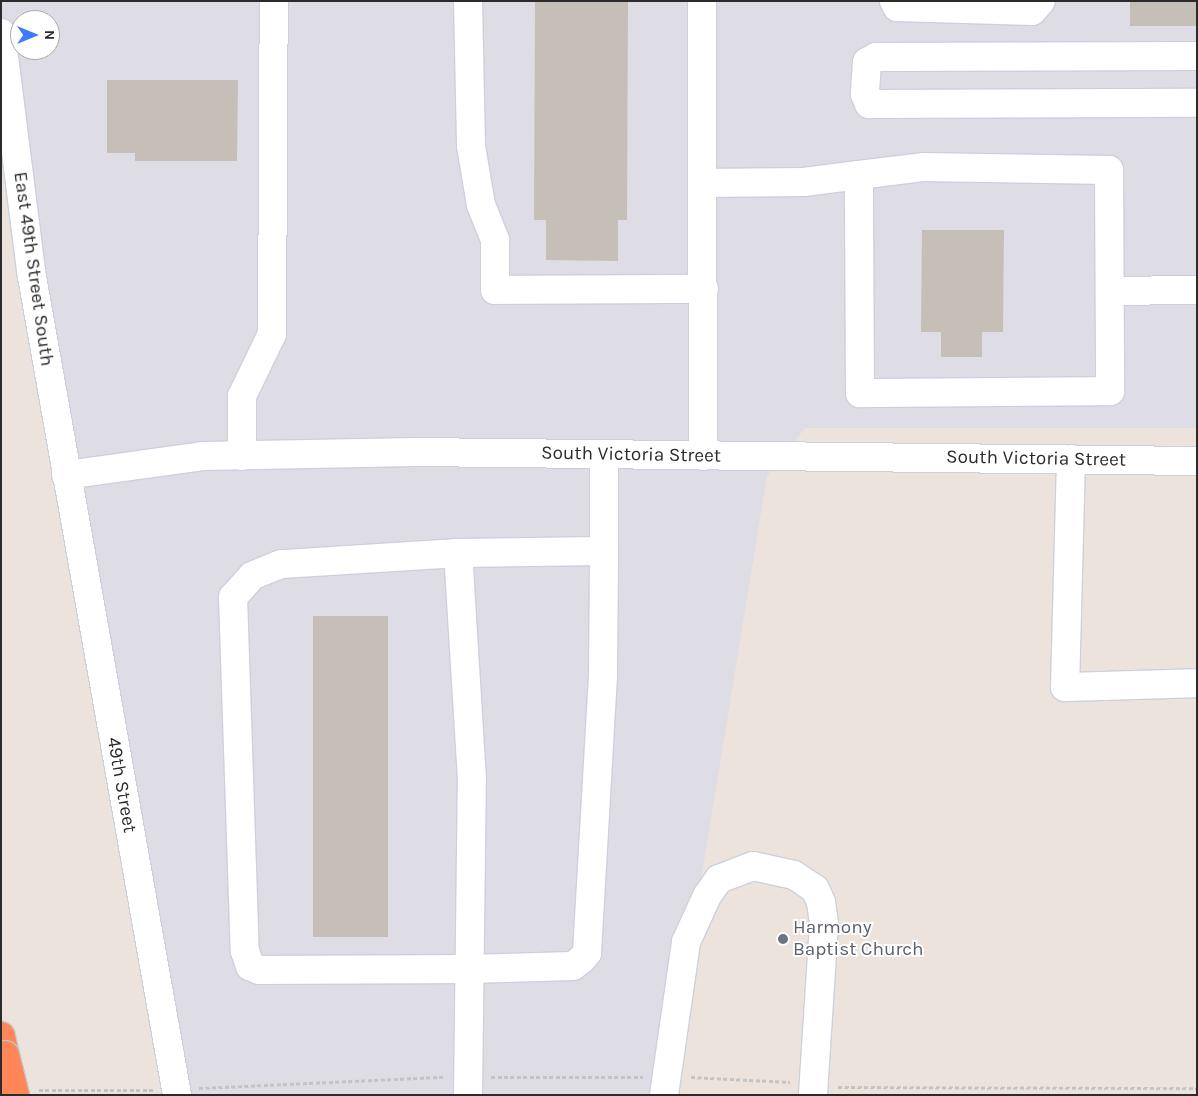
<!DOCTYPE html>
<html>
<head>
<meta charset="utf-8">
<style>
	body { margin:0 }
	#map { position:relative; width:1198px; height:1096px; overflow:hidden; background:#ede3dd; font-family:Karla,sans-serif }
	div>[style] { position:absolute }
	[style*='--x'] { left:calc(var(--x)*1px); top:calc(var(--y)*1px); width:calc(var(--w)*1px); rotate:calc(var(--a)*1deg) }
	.industrial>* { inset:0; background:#dedde5 }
	.building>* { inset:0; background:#c5bfb8; transform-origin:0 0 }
	.path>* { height:3px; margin-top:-1.5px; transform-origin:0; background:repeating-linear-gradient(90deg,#c4c4c4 0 4px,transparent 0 6.5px) }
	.roads { filter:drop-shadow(1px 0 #cbd1dc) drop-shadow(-1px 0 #cbd1dc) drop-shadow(0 1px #cbd1dc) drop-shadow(0 -1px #cbd1dc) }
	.minor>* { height:28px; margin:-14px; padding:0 14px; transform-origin:14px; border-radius:14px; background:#fff }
	.highway>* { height:28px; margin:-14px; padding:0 14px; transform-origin:14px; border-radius:14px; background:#ff8656 }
	.bridges { filter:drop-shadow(1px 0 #c4c4c4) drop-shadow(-1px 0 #c4c4c4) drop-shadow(0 1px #c4c4c4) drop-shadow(0 -1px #c4c4c4) }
	.highway-bridge>* { height:28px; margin:-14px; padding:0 14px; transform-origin:14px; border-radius:14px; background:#ff8656 }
	.dots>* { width:14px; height:14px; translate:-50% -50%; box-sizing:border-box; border:2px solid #fff; border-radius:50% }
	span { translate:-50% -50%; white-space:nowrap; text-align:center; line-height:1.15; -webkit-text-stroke:4px #fff; paint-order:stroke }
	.street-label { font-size:19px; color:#2b2b2b }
	.worship-label { font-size:19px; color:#5b616d }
	.left { translate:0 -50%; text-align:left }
	.frame { position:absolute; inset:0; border:2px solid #2b2b2b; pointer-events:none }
	.north { position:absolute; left:10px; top:10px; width:50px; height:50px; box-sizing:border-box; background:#fff; border:1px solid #aaa; border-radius:50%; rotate:90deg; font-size:14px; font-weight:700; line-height:20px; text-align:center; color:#2b2b2b }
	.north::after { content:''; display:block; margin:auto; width:18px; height:22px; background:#3c7cfa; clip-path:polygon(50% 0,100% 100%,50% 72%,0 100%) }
</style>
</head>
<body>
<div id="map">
	<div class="industrial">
		<i style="clip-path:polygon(evenodd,1px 1px,1197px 1px,1197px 428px,805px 428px,767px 476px,666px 1095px,178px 1095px,1px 34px,1px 1px,20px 20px,50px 20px,50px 50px,20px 50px,20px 20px)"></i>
	</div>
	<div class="building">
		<i style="clip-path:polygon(535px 1px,628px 1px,627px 220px,618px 220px,618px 261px,546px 260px,546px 220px,534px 220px)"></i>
		<i style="left:1130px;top:1px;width:67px;height:25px"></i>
		<i style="clip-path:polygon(107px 80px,238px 80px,237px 161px,135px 161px,135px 153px,107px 153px)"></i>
		<i style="clip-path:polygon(922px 230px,1004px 230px,1003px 332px,982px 332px,982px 357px,941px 357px,941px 332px,921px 332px)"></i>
		<i style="left:313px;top:616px;width:75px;height:321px"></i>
	</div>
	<div class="path">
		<i style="--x:491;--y:1077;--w:152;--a:0"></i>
		<i style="--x:691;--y:1077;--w:99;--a:2.9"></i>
		<i style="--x:838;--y:1087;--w:359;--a:0.2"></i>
		<i style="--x:199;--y:1088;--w:246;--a:-2.6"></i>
		<i style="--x:39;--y:1090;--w:114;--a:0"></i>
	</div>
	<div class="roads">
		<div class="minor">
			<i style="--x:468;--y:1;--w:145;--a:88.8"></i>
			<i style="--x:471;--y:146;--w:60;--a:80.4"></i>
			<i style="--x:481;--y:205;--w:38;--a:68"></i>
			<i style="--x:495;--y:240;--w:50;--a:90"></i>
			<i style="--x:495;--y:290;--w:209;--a:-0.3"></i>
			<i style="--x:702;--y:1;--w:455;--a:89.9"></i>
			<i style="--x:894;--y:1;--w:7;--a:63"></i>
			<i style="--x:897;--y:7;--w:135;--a:1.7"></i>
			<i style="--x:1032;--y:11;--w:13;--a:-48"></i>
			<i style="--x:1;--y:33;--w:240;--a:82.8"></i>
			<i style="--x:31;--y:271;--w:837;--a:79.95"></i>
			<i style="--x:1197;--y:56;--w:321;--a:179.8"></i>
			<i style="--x:876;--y:57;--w:10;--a:151"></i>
			<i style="--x:867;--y:62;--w:32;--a:94"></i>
			<i style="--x:865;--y:94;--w:11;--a:68"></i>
			<i style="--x:869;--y:104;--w:328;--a:-0.2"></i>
			<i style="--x:703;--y:183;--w:101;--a:-0.6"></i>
			<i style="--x:804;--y:182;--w:55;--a:-7.3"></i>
			<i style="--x:859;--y:175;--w:64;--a:-7.1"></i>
			<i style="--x:923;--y:167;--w:186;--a:0.9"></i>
			<i style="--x:1109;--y:170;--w:221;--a:89.7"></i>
			<i style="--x:1110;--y:391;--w:250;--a:179.5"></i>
			<i style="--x:860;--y:393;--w:218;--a:-90.3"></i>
			<i style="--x:1110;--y:291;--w:87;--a:-0.7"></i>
			<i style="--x:242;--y:456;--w:60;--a:-90"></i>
			<i style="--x:242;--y:396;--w:69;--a:-64.2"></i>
			<i style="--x:272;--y:334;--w:333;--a:-89.7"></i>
			<i style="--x:1071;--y:459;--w:228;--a:91.5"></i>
			<i style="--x:1065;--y:687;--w:132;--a:-1.7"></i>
			<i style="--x:66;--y:475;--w:138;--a:-7.9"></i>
			<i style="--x:203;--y:456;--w:212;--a:-1.1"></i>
			<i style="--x:415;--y:452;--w:782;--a:0.66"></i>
			<i style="--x:458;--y:553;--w:177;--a:176.4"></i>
			<i style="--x:281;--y:564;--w:31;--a:158"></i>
			<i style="--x:252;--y:576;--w:28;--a:132"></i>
			<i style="--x:233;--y:597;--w:354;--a:88.1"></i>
			<i style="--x:245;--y:951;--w:16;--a:72"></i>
			<i style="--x:250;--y:966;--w:10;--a:24"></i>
			<i style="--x:259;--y:970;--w:211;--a:-0.3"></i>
			<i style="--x:470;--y:969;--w:103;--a:-1.7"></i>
			<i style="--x:573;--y:966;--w:11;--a:-38"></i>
			<i style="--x:582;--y:959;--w:8;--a:-50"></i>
			<i style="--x:587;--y:953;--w:278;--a:-86.7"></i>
			<i style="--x:603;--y:675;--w:124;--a:-89.5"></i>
			<i style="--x:468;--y:1095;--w:315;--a:-89.3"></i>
			<i style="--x:472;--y:780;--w:227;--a:-93.5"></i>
			<i style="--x:458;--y:553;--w:146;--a:-0.8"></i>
			<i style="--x:604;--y:551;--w:97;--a:-90"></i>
			<i style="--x:664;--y:1095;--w:155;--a:-81.8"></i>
			<i style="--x:686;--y:942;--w:51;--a:-65.5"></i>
			<i style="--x:707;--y:896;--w:21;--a:-55"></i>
			<i style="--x:719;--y:879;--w:36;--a:-21"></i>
			<i style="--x:753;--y:866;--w:42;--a:12.4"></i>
			<i style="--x:794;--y:875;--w:25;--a:34"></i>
			<i style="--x:815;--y:889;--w:14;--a:65"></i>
			<i style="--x:821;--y:902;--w:22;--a:82"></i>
			<i style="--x:824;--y:924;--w:171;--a:93.7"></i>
		</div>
		<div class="highway">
			<i style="--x:1;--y:1036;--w:19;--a:78"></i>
		</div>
	</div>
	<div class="bridges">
		<div class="highway-bridge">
			<i style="--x:5;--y:1055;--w:41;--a:76"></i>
		</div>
	</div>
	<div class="dots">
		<i style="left:783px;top:939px;background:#6b7280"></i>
	</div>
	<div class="street-label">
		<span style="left:33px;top:269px;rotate:82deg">East 49th Street South</span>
		<span style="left:631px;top:455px;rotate:1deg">South Victoria Street</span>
		<span style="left:1036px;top:459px;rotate:1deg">South Victoria Street</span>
		<span style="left:121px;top:785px;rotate:80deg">49th Street</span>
	</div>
	<div class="worship-label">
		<span class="left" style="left:793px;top:939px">Harmony<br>Baptist Church</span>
	</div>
	<div class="frame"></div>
	<div class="north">N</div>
</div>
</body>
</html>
